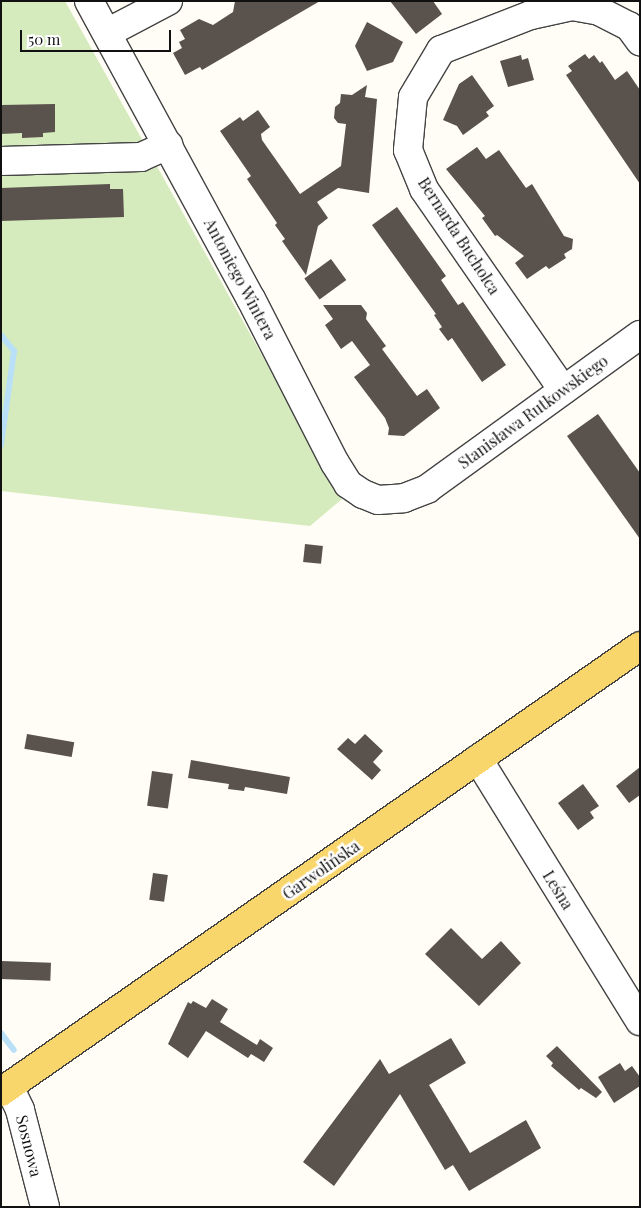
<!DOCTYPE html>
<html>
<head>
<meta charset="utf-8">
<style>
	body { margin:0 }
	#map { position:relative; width:641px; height:1208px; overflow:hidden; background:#fffdf5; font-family:"Playfair Display",serif }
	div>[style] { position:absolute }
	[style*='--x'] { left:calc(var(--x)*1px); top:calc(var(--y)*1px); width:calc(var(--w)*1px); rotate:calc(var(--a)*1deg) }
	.green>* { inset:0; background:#d5ebbd }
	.stream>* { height:6px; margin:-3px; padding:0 3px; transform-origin:3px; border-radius:3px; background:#b9e0f7 }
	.building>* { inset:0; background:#5a524d; transform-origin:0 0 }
	.roads { filter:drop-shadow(1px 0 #444) drop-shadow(-1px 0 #444) drop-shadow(0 1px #444) drop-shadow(0 -1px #444) }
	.minor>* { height:28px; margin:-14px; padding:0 14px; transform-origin:14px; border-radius:14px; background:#fff }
	.major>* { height:28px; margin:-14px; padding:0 14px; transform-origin:14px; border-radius:14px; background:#f9d66b }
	span { translate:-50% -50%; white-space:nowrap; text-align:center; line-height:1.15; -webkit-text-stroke:5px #fff; paint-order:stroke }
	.street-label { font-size:16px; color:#111 }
	.frame { position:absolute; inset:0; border:2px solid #111; pointer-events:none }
	.scale { position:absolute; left:20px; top:30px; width:151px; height:22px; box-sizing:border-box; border:2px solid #111; border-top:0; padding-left:6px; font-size:15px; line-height:18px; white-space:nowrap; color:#111; -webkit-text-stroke:4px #fff; paint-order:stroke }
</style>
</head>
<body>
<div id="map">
	<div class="green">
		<i style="clip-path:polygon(1px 1px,65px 1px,342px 499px,310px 526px,1px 491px)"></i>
	</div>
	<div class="stream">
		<i style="--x:1;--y:335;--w:21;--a:51"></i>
		<i style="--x:14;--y:351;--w:95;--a:97.9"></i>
		<i style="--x:1;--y:1033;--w:21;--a:53"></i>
	</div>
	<div class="building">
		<i style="clip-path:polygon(235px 1px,320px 1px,202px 70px,200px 67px,185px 75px,173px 53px,182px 48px,179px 42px,185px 39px,180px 30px,199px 19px,213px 25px,233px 12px)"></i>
		<i style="clip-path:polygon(390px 1px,433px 1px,442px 14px,416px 34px)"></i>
		<i style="clip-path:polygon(367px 22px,403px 42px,393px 62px,367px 71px,355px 46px)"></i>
		<i style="clip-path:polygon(585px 54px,589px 59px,594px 55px,600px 63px,602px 61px,615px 80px,627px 71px,640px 90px,640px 184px,566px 75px,572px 71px,568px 66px)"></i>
		<i style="clip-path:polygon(521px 55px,522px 60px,528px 58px,534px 80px,508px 87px,500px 61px)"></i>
		<i style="clip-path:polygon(472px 75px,494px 106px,486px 112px,489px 116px,463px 135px,457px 126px,443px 120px,459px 84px)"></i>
		<i style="clip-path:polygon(367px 85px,365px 97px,377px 99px,369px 193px,338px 188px,317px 202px,328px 218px,318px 226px,306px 275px,282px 241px,285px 239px,275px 225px,277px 223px,247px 179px,251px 176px,220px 131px,240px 117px,243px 121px,258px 110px,270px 127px,261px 134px,262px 140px,300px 194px,341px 166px,346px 124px,338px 123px,334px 118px,335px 107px,340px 103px,341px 94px,352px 95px)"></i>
		<i style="clip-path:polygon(55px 104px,55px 132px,43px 133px,43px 137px,22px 138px,22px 133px,1px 134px,1px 105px)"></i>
		<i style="clip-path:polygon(477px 147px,486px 159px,499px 150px,526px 188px,532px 184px,564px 236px,573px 239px,572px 249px,564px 254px,566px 258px,549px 269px,546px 266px,527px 279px,515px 263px,524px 256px,497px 235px,495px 236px,482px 218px,485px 216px,446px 169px)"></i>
		<i style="clip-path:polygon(110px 184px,110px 189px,123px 189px,124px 217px,1px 221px,1px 188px)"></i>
		<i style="clip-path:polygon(397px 207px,446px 276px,441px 280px,458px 305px,463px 302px,506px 365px,482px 382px,452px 338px,448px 341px,439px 329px,442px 327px,434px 315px,436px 314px,372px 225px)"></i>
		<i style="left:331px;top:259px;width:26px;height:33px;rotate:54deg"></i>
		<i style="clip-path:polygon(323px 305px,361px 305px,367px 313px,366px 319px,386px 346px,382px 349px,417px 396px,427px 389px,440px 408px,404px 436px,388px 435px,389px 428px,385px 418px,354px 377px,370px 365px,352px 341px,341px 349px,325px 325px,333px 319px)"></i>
		<i style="clip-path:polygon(598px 414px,640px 473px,640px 539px,567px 436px)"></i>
		<i style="left:305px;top:544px;width:18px;height:18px;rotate:6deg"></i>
		<i style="left:27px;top:734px;width:48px;height:15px;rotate:10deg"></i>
		<i style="clip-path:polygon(365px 734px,383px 751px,373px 762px,381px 770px,372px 780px,337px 749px,348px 738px,355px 744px)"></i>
		<i style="clip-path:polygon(191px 760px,290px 777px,287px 794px,245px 787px,244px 791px,228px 789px,229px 784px,188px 778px)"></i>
		<i style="clip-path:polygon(640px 767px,640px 795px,629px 803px,616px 786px)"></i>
		<i style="left:152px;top:771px;width:21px;height:35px;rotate:8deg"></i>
		<i style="clip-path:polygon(583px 784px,599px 806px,590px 812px,594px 818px,578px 830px,558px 803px)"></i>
		<i style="left:153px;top:873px;width:15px;height:27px;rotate:8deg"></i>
		<i style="clip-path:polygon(451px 928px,482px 959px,501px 941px,521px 963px,479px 1006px,425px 954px)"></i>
		<i style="left:1px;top:961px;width:50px;height:18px;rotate:2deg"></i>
		<i style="clip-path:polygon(212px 999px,228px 1009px,220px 1022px,257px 1045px,260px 1039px,273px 1048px,264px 1062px,251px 1054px,248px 1058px,206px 1031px,188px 1058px,168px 1044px,188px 1002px,191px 1004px,193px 1001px,206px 1008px)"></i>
		<i style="clip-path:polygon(451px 1038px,466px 1063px,429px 1085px,470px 1153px,526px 1120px,541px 1148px,469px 1191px,453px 1165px,445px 1170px,400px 1094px,334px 1186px,303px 1162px,380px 1059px,389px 1074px)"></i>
		<i style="clip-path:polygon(557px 1046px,602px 1092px,596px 1098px,581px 1088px,579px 1090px,551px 1066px,553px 1063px,546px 1056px)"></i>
		<i style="clip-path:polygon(620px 1063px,625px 1071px,632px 1066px,640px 1077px,640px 1086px,614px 1103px,598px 1077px)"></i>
	</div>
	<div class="roads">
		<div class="minor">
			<i style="--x:89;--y:1;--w:339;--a:61.5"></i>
			<i style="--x:251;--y:299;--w:184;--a:62.9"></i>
			<i style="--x:335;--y:463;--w:25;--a:58"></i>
			<i style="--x:348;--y:484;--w:18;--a:34"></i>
			<i style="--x:363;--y:494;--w:16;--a:22"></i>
			<i style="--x:378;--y:500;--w:26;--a:-4"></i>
			<i style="--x:404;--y:498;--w:25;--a:-21"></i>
			<i style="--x:427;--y:489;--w:263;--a:-35.9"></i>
			<i style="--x:107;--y:33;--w:69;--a:-27.7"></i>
			<i style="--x:1;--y:161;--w:140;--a:-1.6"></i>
			<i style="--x:141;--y:157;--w:30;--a:-24"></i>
			<i style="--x:563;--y:390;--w:244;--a:-124.7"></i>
			<i style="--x:424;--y:189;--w:42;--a:-112.3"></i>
			<i style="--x:408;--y:150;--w:53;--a:-84.6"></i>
			<i style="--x:413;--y:97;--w:55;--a:-59.2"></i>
			<i style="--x:441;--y:50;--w:97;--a:-21.3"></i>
			<i style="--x:531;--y:15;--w:42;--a:-12.4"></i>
			<i style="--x:572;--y:6;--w:27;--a:10"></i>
			<i style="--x:599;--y:11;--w:34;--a:27"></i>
			<i style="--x:629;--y:26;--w:19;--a:54"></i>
			<i style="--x:478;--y:759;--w:308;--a:58.3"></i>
			<i style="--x:9;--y:1087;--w:25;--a:64"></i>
			<i style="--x:20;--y:1110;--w:100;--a:75.5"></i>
		</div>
		<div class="major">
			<i style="--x:1;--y:1092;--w:779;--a:-34.91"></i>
		</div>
	</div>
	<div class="street-label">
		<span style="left:459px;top:236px;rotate:57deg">Bernarda Bucholca</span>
		<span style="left:240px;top:279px;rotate:62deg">Antoniego Wintera</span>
		<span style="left:533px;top:412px;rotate:-36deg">Stanisława Rutkowskiego</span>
		<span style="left:321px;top:870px;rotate:-35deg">Garwolińska</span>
		<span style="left:558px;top:890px;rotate:58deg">Leśna</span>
		<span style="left:29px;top:1146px;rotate:76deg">Sosnowa</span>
	</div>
	<div class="frame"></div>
	<div class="scale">50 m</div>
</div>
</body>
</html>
